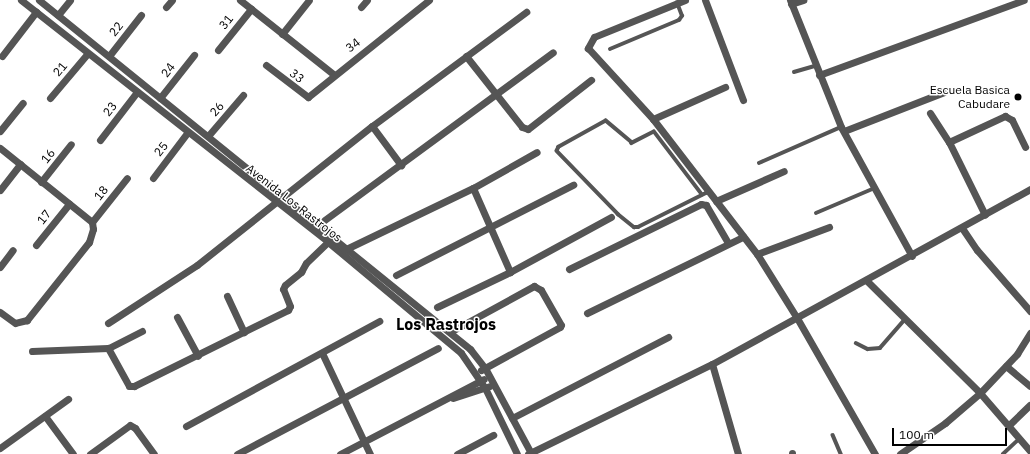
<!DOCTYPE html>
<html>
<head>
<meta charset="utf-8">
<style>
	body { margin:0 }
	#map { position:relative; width:1030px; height:454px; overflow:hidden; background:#fff; font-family:"IBM Plex Sans",sans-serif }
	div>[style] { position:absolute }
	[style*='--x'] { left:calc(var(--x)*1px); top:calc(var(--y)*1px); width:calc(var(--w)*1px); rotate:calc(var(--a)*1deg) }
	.lane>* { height:3.5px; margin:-1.75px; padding:0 1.75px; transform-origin:1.75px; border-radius:1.75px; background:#555 }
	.street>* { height:7px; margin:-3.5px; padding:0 3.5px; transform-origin:3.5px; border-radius:3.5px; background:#555 }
	.dots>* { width:11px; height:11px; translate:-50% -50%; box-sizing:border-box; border:2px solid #fff; border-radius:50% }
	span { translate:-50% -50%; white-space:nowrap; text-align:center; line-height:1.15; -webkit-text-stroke:3px #fff; paint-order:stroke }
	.street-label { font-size:12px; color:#000 }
	.poi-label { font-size:12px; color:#000 }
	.right { translate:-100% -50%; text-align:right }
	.district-label { font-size:16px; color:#000; font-weight:700 }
	.scale { position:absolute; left:892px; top:428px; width:115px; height:18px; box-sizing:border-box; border:2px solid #000; border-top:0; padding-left:5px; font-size:12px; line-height:14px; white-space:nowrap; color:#000; -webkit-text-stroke:3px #fff; paint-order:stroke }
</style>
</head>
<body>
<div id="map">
	<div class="lane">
		<i style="--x:610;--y:49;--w:75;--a:-22.8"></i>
		<i style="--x:679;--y:20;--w:5;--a:-53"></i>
		<i style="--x:682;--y:16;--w:14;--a:-111"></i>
		<i style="--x:794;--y:72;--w:22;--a:-16"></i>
		<i style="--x:759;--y:163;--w:90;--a:-23.7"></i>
		<i style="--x:702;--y:195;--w:79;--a:-127.3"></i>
		<i style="--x:654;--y:132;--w:25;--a:153"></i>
		<i style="--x:632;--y:143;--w:34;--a:-140"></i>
		<i style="--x:606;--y:121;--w:54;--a:151"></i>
		<i style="--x:559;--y:147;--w:4;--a:117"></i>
		<i style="--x:557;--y:151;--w:88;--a:45.9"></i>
		<i style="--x:618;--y:214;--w:21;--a:39"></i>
		<i style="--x:634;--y:227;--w:4;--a:0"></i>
		<i style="--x:638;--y:227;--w:76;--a:-26.6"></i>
		<i style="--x:706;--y:193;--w:4;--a:-34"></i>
		<i style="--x:816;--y:213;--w:64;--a:-23"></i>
		<i style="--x:856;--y:343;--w:13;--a:27"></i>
		<i style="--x:868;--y:349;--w:12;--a:-5"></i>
		<i style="--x:880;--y:348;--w:38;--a:-49"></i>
		<i style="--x:833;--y:435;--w:21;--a:67"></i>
		<i style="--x:1003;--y:454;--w:23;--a:-43"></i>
	</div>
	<div class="street">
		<i style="--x:21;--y:0;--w:391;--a:38.2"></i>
		<i style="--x:328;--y:242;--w:173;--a:39.8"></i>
		<i style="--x:461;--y:353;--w:42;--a:55.6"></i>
		<i style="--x:485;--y:388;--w:73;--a:64.1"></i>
		<i style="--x:39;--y:0;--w:555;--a:39"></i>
		<i style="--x:470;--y:349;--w:24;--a:52"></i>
		<i style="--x:485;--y:368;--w:97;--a:61.6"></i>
		<i style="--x:240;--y:0;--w:119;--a:38.5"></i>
		<i style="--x:685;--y:0;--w:98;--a:157.9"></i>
		<i style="--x:594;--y:37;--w:13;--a:119"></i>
		<i style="--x:588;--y:48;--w:96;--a:47.5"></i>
		<i style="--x:653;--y:119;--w:170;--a:52.4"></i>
		<i style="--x:757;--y:254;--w:75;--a:58"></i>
		<i style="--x:797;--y:318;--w:157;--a:60.2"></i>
		<i style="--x:705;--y:0;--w:107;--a:69.2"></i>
		<i style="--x:790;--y:0;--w:137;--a:68.1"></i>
		<i style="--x:841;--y:127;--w:147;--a:61.2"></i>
		<i style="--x:791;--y:4;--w:13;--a:-18"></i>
		<i style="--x:166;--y:7;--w:9;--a:-49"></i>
		<i style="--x:361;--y:7;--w:9;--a:-49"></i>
		<i style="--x:58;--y:15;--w:19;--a:-51"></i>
		<i style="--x:282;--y:34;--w:43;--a:-51.5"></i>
		<i style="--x:218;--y:50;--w:53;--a:-51.2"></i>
		<i style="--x:2;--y:56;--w:56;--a:-52.3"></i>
		<i style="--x:109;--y:56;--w:52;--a:-52"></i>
		<i style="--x:466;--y:56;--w:90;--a:51.7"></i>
		<i style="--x:522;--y:127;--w:6;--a:18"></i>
		<i style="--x:528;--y:129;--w:80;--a:-37.9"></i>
		<i style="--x:266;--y:65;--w:53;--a:37.3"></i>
		<i style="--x:308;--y:97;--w:155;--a:-38.7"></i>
		<i style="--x:819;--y:75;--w:218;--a:-20.1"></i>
		<i style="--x:50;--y:98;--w:57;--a:-49.9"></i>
		<i style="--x:160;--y:98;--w:55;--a:-51.7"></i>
		<i style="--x:930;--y:113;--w:35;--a:57"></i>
		<i style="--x:949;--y:142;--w:81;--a:63.7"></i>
		<i style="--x:653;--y:119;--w:79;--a:-24"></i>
		<i style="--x:372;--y:126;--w:49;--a:53.4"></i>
		<i style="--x:0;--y:131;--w:36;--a:-51"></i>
		<i style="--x:844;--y:131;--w:107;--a:-21.3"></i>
		<i style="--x:208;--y:136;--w:54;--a:-49.5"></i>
		<i style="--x:100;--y:140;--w:61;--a:-52.4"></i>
		<i style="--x:949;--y:142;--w:62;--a:-24.9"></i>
		<i style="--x:1005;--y:116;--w:8;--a:30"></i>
		<i style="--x:1012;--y:120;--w:30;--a:64"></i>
		<i style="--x:0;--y:148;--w:118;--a:38.8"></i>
		<i style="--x:92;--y:222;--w:7;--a:82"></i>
		<i style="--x:93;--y:229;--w:14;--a:107"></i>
		<i style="--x:89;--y:242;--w:100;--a:128.5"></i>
		<i style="--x:27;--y:320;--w:12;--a:166"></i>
		<i style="--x:15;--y:323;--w:19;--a:-144"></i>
		<i style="--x:153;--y:178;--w:56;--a:-52.9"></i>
		<i style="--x:41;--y:182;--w:48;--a:-51.7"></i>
		<i style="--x:473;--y:188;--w:92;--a:66.2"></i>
		<i style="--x:0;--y:190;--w:33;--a:-52"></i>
		<i style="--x:716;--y:201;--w:74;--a:-23.8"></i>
		<i style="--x:92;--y:222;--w:56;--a:-51.5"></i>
		<i style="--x:315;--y:227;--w:295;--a:-36.3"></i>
		<i style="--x:962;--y:228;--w:27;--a:56"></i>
		<i style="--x:977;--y:250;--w:81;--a:49"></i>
		<i style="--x:36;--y:245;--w:53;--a:-51.2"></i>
		<i style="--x:344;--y:250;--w:143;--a:-25.7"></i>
		<i style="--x:473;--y:188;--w:73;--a:-29.4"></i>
		<i style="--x:757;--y:254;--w:77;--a:-20.6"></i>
		<i style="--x:0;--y:267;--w:21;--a:-53"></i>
		<i style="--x:569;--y:269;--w:147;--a:-26.2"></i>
		<i style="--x:701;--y:204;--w:5;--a:11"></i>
		<i style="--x:706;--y:205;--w:44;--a:59.9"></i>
		<i style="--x:396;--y:275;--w:199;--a:-27"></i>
		<i style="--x:866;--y:280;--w:161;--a:44.7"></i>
		<i style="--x:980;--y:393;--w:77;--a:49.2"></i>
		<i style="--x:227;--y:296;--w:40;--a:65"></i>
		<i style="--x:437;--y:307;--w:81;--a:-25.6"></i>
		<i style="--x:510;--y:272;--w:115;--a:-28.6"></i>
		<i style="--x:587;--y:313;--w:174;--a:-26"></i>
		<i style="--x:177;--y:317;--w:44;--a:61.7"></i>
		<i style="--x:108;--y:323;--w:106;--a:-33.1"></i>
		<i style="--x:197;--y:265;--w:223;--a:-38.5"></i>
		<i style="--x:372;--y:126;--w:192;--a:-36.5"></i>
		<i style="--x:142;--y:331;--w:38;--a:153"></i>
		<i style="--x:108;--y:348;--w:43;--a:61.1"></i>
		<i style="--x:129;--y:386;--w:5;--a:0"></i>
		<i style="--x:134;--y:386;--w:172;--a:-26.3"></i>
		<i style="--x:288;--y:310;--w:4;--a:-63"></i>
		<i style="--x:290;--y:306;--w:18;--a:-112"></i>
		<i style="--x:283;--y:289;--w:4;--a:-63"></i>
		<i style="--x:285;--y:285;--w:21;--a:-39"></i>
		<i style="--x:301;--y:272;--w:10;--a:-61"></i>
		<i style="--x:306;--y:263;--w:35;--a:-44"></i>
		<i style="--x:450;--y:332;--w:96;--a:-28.7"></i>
		<i style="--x:534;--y:286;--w:8;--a:30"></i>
		<i style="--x:541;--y:290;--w:40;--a:60.3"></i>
		<i style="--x:561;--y:325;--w:2;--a:117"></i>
		<i style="--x:560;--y:327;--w:90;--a:151.4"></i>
		<i style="--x:32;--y:351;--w:76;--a:-2.3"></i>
		<i style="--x:322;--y:353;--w:112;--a:64.6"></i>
		<i style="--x:712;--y:364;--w:94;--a:73.9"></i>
		<i style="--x:1006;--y:366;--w:31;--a:40"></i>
		<i style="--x:453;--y:398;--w:38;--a:-18"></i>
		<i style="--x:45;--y:416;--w:47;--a:53.6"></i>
		<i style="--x:512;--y:418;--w:176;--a:-27.4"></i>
		<i style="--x:1009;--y:425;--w:29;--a:-44"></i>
		<i style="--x:186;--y:426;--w:220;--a:-28.5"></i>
		<i style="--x:0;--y:448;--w:84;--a:-35.8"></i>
		<i style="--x:792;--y:453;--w:1;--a:90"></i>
		<i style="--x:90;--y:454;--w:49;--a:-35.9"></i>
		<i style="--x:130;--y:425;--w:6;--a:31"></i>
		<i style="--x:135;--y:428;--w:32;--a:54"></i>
		<i style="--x:237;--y:454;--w:227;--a:-27.8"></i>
		<i style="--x:340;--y:454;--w:162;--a:-27.5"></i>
		<i style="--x:457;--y:454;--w:41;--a:-27.8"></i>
		<i style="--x:528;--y:454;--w:205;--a:-26.1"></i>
		<i style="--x:712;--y:364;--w:363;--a:-28.8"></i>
		<i style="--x:900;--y:454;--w:55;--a:-34.6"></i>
		<i style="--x:945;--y:423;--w:46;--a:-40.6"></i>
		<i style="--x:980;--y:393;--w:54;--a:-46.5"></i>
		<i style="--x:1017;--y:354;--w:25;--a:-58"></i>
	</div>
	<div class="dots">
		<i style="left:1018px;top:97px;background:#000"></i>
	</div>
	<div class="street-label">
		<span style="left:226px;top:22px;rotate:-51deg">31</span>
		<span style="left:116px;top:29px;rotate:-51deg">22</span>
		<span style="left:353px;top:45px;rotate:-38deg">34</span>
		<span style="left:60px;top:69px;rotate:-50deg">21</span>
		<span style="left:168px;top:70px;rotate:-53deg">24</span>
		<span style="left:297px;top:76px;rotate:38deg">33</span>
		<span style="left:110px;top:109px;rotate:-52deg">23</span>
		<span style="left:217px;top:109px;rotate:-49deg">26</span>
		<span style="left:161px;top:149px;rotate:-52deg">25</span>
		<span style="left:48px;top:156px;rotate:-51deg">16</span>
		<span style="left:101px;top:193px;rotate:-51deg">18</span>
		<span style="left:294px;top:203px;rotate:38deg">Avenida Los Rastrojos</span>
		<span style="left:44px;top:217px;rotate:-51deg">17</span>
	</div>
	<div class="poi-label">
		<span class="right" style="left:1010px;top:97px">Escuela Basica<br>Cabudare</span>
	</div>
	<div class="district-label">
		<span style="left:446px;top:324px">Los Rastrojos</span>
	</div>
	<div class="scale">100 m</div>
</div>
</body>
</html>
